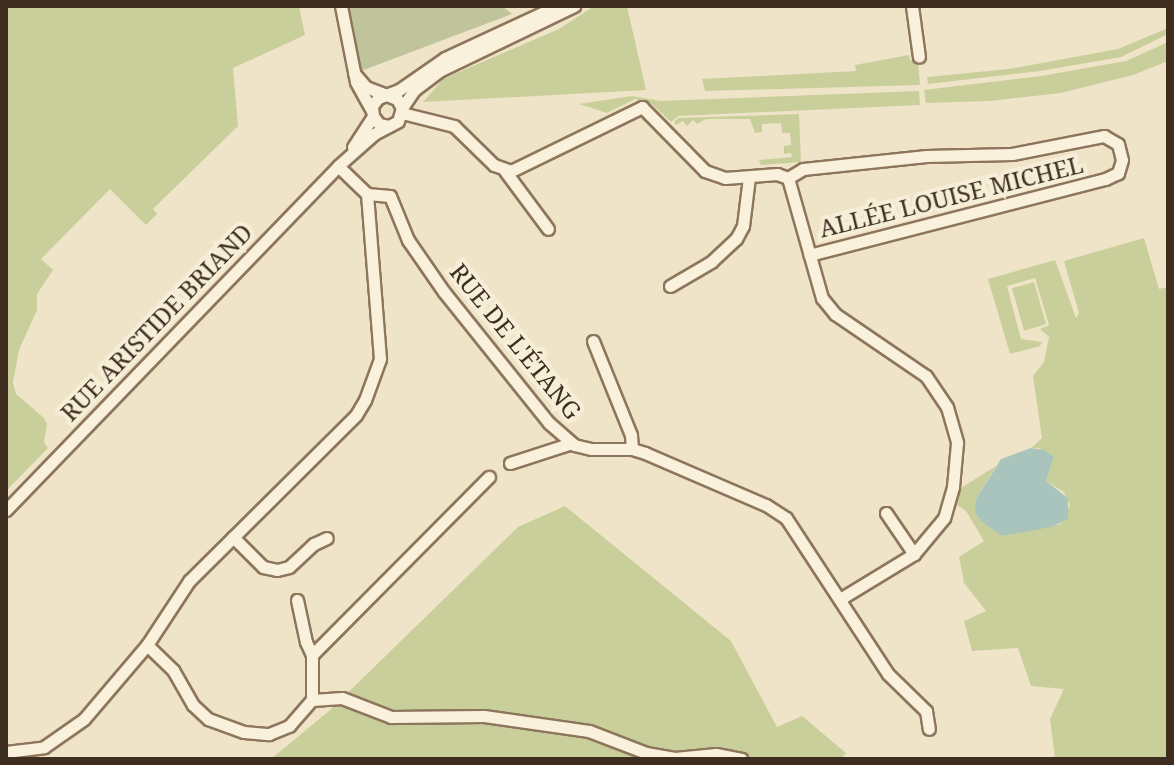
<!DOCTYPE html>
<html>
<head>
<meta charset="utf-8">
<style>
	body { margin:0 }
	#map { position:relative; width:1174px; height:765px; overflow:hidden; background:#f0e4c8; font-family:"Noto Serif",serif }
	div>[style] { position:absolute }
	[style*='--x'] { left:calc(var(--x)*1px); top:calc(var(--y)*1px); width:calc(var(--w)*1px); rotate:calc(var(--a)*1deg) }
	.green>* { inset:0; background:#c9cf9b; transform-origin:0 0 }
	.cemetery>* { inset:0; background:#bfc49a }
	.water>* { inset:0; background:#a9c4bc }
	.roads { filter:drop-shadow(2px 0 #8d765c) drop-shadow(-2px 0 #8d765c) drop-shadow(0 2px #8d765c) drop-shadow(0 -2px #8d765c) }
	.minor>* { height:11px; margin:-5.5px; padding:0 5.5px; transform-origin:5.5px; border-radius:5.5px; background:#faf1dc }
	span { translate:-50% -50%; white-space:nowrap; text-align:center; line-height:1.15; -webkit-text-stroke:8px #f7eed8; paint-order:stroke }
	.street-label { font-size:24px; color:#3d2e20 }
	.frame { position:absolute; inset:0; border:8px solid #3d2e20; pointer-events:none }
</style>
</head>
<body>
<div id="map">
	<div class="green">
		<i style="clip-path:polygon(6px 6px,299px 6px,305px 35px,233px 68px,238px 126px,153px 209px,157px 214px,146px 225px,110px 189px,41px 259px,53px 270px,37px 294px,37px 310px,19px 350px,13px 382px,16px 394px,44px 418px,47px 424px,44px 442px,48px 448px,6px 491px)"></i>
		<i style="clip-path:polygon(594px 6px,627px 6px,646px 90px,423px 102px,443px 79px,559px 29px)"></i>
		<i style="clip-path:polygon(1168px 28px,1168px 34px,1121px 57px,1040px 71px,928px 84px,927px 77px,1009px 69px,1118px 49px)"></i>
		<i style="clip-path:polygon(1168px 42px,1168px 61px,1133px 75px,1061px 93px,990px 101px,926px 103px,924px 90px,1041px 76px,1126px 61px)"></i>
		<i style="clip-path:polygon(909px 55px,910px 60px,918px 61px,920px 85px,705px 91px,702px 79px,856px 71px,855px 65px)"></i>
		<i style="clip-path:polygon(919px 91px,920px 105px,678px 116px,671px 122px,652px 104px,635px 99px,607px 113px,579px 104px,632px 96px,660px 101px)"></i>
		<i style="clip-path:polygon(799px 114px,801px 162px,761px 165px,759px 160px,792px 157px,791px 153px,784px 154px,784px 146px,791px 145px,790px 133px,782px 133px,781px 123px,762px 124px,762px 132px,755px 133px,750px 119px,706px 119px,697px 124px,693px 120px,687px 126px,683px 121px,676px 125px,674px 122px,678px 118px)"></i>
		<i style="clip-path:polygon(1144px 238px,1159px 289px,1168px 287px,1168px 759px,1055px 759px,1050px 719px,1064px 689px,1031px 686px,1018px 648px,972px 651px,964px 621px,986px 611px,964px 583px,959px 557px,984px 541px,966px 511px,957px 505px,961px 488px,996px 466px,976px 499px,1002px 536px,1060px 524px,1070px 505px,1064px 492px,1046px 481px,1054px 457px,1039px 448px,1031px 448px,1042px 438px,1033px 376px,1044px 362px,1049px 337px,1040px 329px,1049px 325px,1035px 278px,1007px 286px,1021px 339px,1042px 342px,1040px 346px,1010px 354px,988px 279px,1055px 260px,1076px 318px,1079px 313px,1064px 261px)"></i>
		<i style="left:1034px;top:282px;width:44px;height:23px;rotate:74deg"></i>
		<i style="clip-path:polygon(565px 506px,731px 641px,777px 727px,802px 716px,846px 753px,841px 759px,271px 759px,329px 711px,518px 527px)"></i>
	</div>
	<div class="cemetery">
		<i style="clip-path:polygon(347px 6px,502px 6px,512px 14px,361px 71px)"></i>
	</div>
	<div class="water">
		<i style="clip-path:polygon(1031px 448px,1045px 450px,1054px 457px,1046px 481px,1068px 498px,1068px 519px,1051px 527px,1002px 536px,981px 521px,975px 512px,976px 499px,1001px 459px)"></i>
	</div>
	<div class="roads">
		<div class="minor">
			<i style="--x:341;--y:6;--w:77;--a:78.8"></i>
			<i style="--x:356;--y:82;--w:33;--a:61"></i>
			<i style="--x:912;--y:6;--w:51;--a:82.2"></i>
			<i style="--x:402;--y:108;--w:22;--a:-56"></i>
			<i style="--x:414;--y:90;--w:34;--a:-37"></i>
			<i style="--x:441;--y:70;--w:148;--a:-25.7"></i>
			<i style="--x:402;--y:113;--w:54;--a:14"></i>
			<i style="--x:454;--y:126;--w:56;--a:44.3"></i>
			<i style="--x:494;--y:165;--w:18;--a:19"></i>
			<i style="--x:511;--y:171;--w:146;--a:-26"></i>
			<i style="--x:642;--y:107;--w:90;--a:45.5"></i>
			<i style="--x:705;--y:171;--w:21;--a:19"></i>
			<i style="--x:725;--y:178;--w:52;--a:-4.4"></i>
			<i style="--x:777;--y:174;--w:12;--a:20"></i>
			<i style="--x:389;--y:126;--w:10;--a:-169"></i>
			<i style="--x:379;--y:124;--w:10;--a:-127"></i>
			<i style="--x:373;--y:116;--w:10;--a:-96"></i>
			<i style="--x:372;--y:106;--w:10;--a:-53"></i>
			<i style="--x:378;--y:98;--w:22;--a:-21"></i>
			<i style="--x:399;--y:90;--w:56;--a:-34.8"></i>
			<i style="--x:445;--y:58;--w:123;--a:-24.9"></i>
			<i style="--x:353;--y:147;--w:37;--a:-57"></i>
			<i style="--x:505;--y:171;--w:72;--a:53.4"></i>
			<i style="--x:788;--y:178;--w:17;--a:-31"></i>
			<i style="--x:803;--y:169;--w:124;--a:-6"></i>
			<i style="--x:926;--y:156;--w:86;--a:-1.3"></i>
			<i style="--x:1012;--y:154;--w:94;--a:-11.1"></i>
			<i style="--x:1104;--y:136;--w:16;--a:30"></i>
			<i style="--x:1118;--y:144;--w:16;--a:76"></i>
			<i style="--x:1122;--y:160;--w:14;--a:107"></i>
			<i style="--x:1118;--y:173;--w:14;--a:155"></i>
			<i style="--x:1105;--y:179;--w:305;--a:165.6"></i>
			<i style="--x:788;--y:178;--w:125;--a:74.2"></i>
			<i style="--x:822;--y:298;--w:21;--a:51"></i>
			<i style="--x:835;--y:314;--w:110;--a:34.3"></i>
			<i style="--x:926;--y:376;--w:37;--a:56"></i>
			<i style="--x:947;--y:407;--w:37;--a:74"></i>
			<i style="--x:957;--y:443;--w:44;--a:95.2"></i>
			<i style="--x:953;--y:487;--w:32;--a:106"></i>
			<i style="--x:944;--y:518;--w:47;--a:129.8"></i>
			<i style="--x:914;--y:554;--w:87;--a:148.7"></i>
			<i style="--x:367;--y:194;--w:23;--a:5"></i>
			<i style="--x:390;--y:196;--w:48;--a:67.8"></i>
			<i style="--x:408;--y:240;--w:63;--a:55.3"></i>
			<i style="--x:444;--y:292;--w:168;--a:51.3"></i>
			<i style="--x:549;--y:423;--w:33;--a:41"></i>
			<i style="--x:574;--y:445;--w:18;--a:13"></i>
			<i style="--x:592;--y:449;--w:40;--a:0"></i>
			<i style="--x:632;--y:449;--w:14;--a:17"></i>
			<i style="--x:645;--y:453;--w:132;--a:23.3"></i>
			<i style="--x:766;--y:505;--w:24;--a:33"></i>
			<i style="--x:786;--y:518;--w:186;--a:56.8"></i>
			<i style="--x:888;--y:674;--w:53;--a:44.2"></i>
			<i style="--x:926;--y:711;--w:18;--a:81"></i>
			<i style="--x:670;--y:286;--w:48;--a:-30.3"></i>
			<i style="--x:711;--y:262;--w:34;--a:-43"></i>
			<i style="--x:736;--y:239;--w:15;--a:-62"></i>
			<i style="--x:743;--y:226;--w:49;--a:-83"></i>
			<i style="--x:593;--y:341;--w:101;--a:68"></i>
			<i style="--x:631;--y:435;--w:14;--a:86"></i>
			<i style="--x:510;--y:463;--w:65;--a:-17.9"></i>
			<i style="--x:6;--y:510;--w:478;--a:-46"></i>
			<i style="--x:338;--y:166;--w:48;--a:-41.6"></i>
			<i style="--x:374;--y:134;--w:27;--a:-28"></i>
			<i style="--x:398;--y:121;--w:14;--a:-73"></i>
			<i style="--x:402;--y:108;--w:10;--a:-119"></i>
			<i style="--x:397;--y:99;--w:33;--a:-159"></i>
			<i style="--x:366;--y:87;--w:18;--a:-131"></i>
			<i style="--x:886;--y:513;--w:50;--a:55.7"></i>
			<i style="--x:233;--y:537;--w:42;--a:45"></i>
			<i style="--x:263;--y:567;--w:14;--a:12"></i>
			<i style="--x:277;--y:570;--w:12;--a:-14"></i>
			<i style="--x:289;--y:567;--w:34;--a:-43"></i>
			<i style="--x:314;--y:544;--w:14;--a:-25"></i>
			<i style="--x:297;--y:600;--w:43;--a:77.9"></i>
			<i style="--x:306;--y:642;--w:14;--a:65"></i>
			<i style="--x:147;--y:645;--w:36;--a:44"></i>
			<i style="--x:173;--y:670;--w:40;--a:60.3"></i>
			<i style="--x:193;--y:705;--w:21;--a:43"></i>
			<i style="--x:208;--y:719;--w:38;--a:20"></i>
			<i style="--x:244;--y:732;--w:25;--a:5"></i>
			<i style="--x:269;--y:734;--w:22;--a:-22"></i>
			<i style="--x:289;--y:726;--w:35;--a:-49"></i>
			<i style="--x:312;--y:700;--w:30;--a:-4"></i>
			<i style="--x:342;--y:698;--w:53;--a:21.2"></i>
			<i style="--x:391;--y:717;--w:93;--a:-0.6"></i>
			<i style="--x:484;--y:716;--w:106;--a:8.1"></i>
			<i style="--x:589;--y:731;--w:61;--a:21.1"></i>
			<i style="--x:646;--y:753;--w:29;--a:10"></i>
			<i style="--x:675;--y:758;--w:41;--a:-5.6"></i>
			<i style="--x:716;--y:754;--w:26;--a:11"></i>
			<i style="--x:312;--y:700;--w:45;--a:-90"></i>
			<i style="--x:312;--y:655;--w:251;--a:-45.2"></i>
			<i style="--x:6;--y:752;--w:38;--a:-7"></i>
			<i style="--x:44;--y:747;--w:49;--a:-35"></i>
			<i style="--x:84;--y:719;--w:97;--a:-49.6"></i>
			<i style="--x:147;--y:645;--w:77;--a:-56.7"></i>
			<i style="--x:189;--y:581;--w:235;--a:-44.8"></i>
			<i style="--x:356;--y:415;--w:17;--a:-59"></i>
			<i style="--x:365;--y:400;--w:44;--a:-69.9"></i>
			<i style="--x:380;--y:359;--w:166;--a:-94.5"></i>
			<i style="--x:367;--y:194;--w:40;--a:-136"></i>
		</div>
	</div>
	<div class="street-label">
		<span style="left:951px;top:196px;rotate:-14deg">ALLÉE LOUISE MICHEL</span>
		<span style="left:156px;top:322px;rotate:-46deg">RUE ARISTIDE BRIAND</span>
		<span style="left:516px;top:341px;rotate:51deg">RUE DE L'ÉTANG</span>
	</div>
	<div class="frame"></div>
</div>
</body>
</html>
